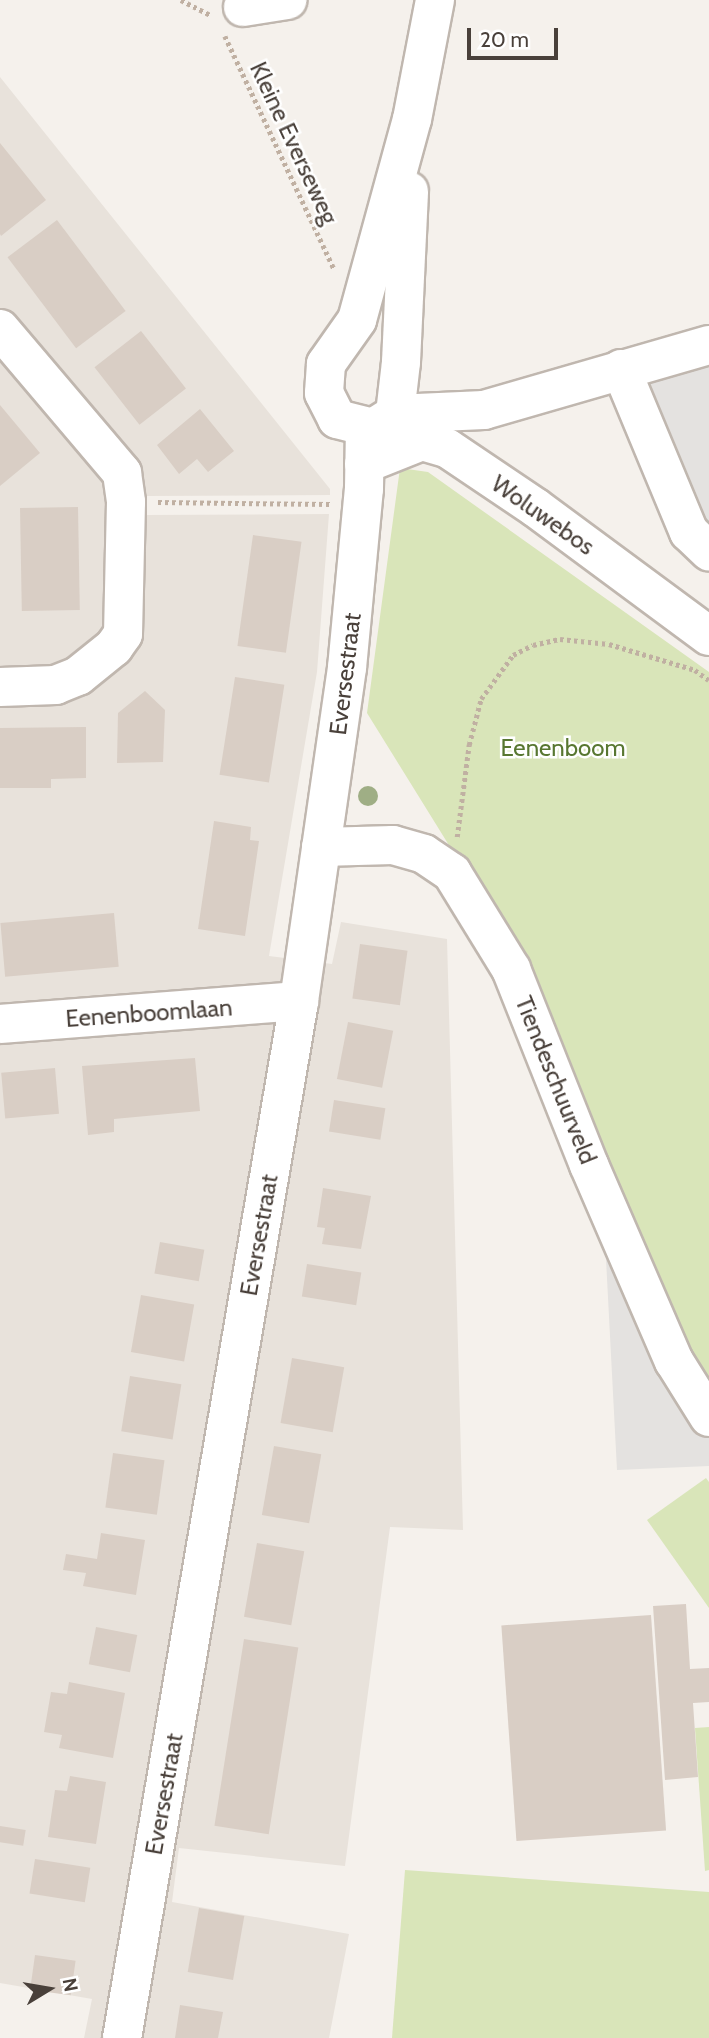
<!DOCTYPE html>
<html>
<head>
<meta charset="utf-8">
<style>
	body { margin:0 }
	#map { position:relative; width:709px; height:2038px; overflow:hidden; background:#f5f1ec; font-family:Cabin,sans-serif }
	div>[style] { position:absolute }
	[style*='--x'] { left:calc(var(--x)*1px); top:calc(var(--y)*1px); width:calc(var(--w)*1px); rotate:calc(var(--a)*1deg) }
	.residential>* { inset:0; background:#e8e2db }
	.green>* { inset:0; background:#d9e5b9 }
	.parking>* { inset:0; background:#e4e2e0 }
	.building>* { inset:0; background:#d9cec5; transform-origin:0 0 }
	.path>* { height:4.5px; margin-top:-2.25px; transform-origin:0; background:repeating-linear-gradient(90deg,#c0b0a2 0 3.5px,transparent 0 7px) }
	.roads { filter:drop-shadow(2px 0 #c0b7af) drop-shadow(-2px 0 #c0b7af) drop-shadow(0 2px #c0b7af) drop-shadow(0 -2px #c0b7af) }
	.minor>* { height:38px; margin:-19px; padding:0 19px; transform-origin:19px; border-radius:19px; background:#fff }
	.trees>* { width:20px; height:20px; margin:-10px; border-radius:50%; background:#9fae85 }
	span { translate:-50% -50%; white-space:nowrap; text-align:center; line-height:1.15; -webkit-text-stroke:5px #fff; paint-order:stroke }
	.street-label { font-size:24px; color:#49403a }
	.park-label { font-size:24px; color:#587731 }
	.north { position:absolute; left:14px; top:1954px; width:70px; height:70px; -webkit-text-stroke:5px #fff; paint-order:stroke; rotate:79deg; font-size:19px; font-weight:700; line-height:28px; text-align:center; color:#49403a }
	.north::after { content:''; display:block; margin:auto; width:24px; height:32px; background:#49403a; clip-path:polygon(50% 0,100% 100%,50% 72%,0 100%) }
	.scale { position:absolute; left:467px; top:28px; width:91px; height:32px; box-sizing:border-box; border:4px solid #49403a; border-top:0; padding-left:9px; font-size:21px; line-height:24px; white-space:nowrap; color:#49403a; -webkit-text-stroke:5px #fff; paint-order:stroke }
</style>
</head>
<body>
<div id="map">
	<div class="residential">
		<i style="clip-path:polygon(0 77px,330px 489px,330px 495px,146px 496px,146px 515px,329px 514px,317px 672px,269px 956px,332px 964px,341px 922px,447px 939px,463px 1530px,390px 1527px,345px 1866px,179px 1848px,172px 1902px,349px 1934px,329px 2038px,84px 2038px,92px 1999px,0 1983px)"></i>
	</div>
	<div class="green">
		<i style="clip-path:polygon(400px 468px,428px 472px,709px 672px,709px 1391px,686px 1357px,522px 963px,367px 713px)"></i>
		<i style="clip-path:polygon(706px 1478px,709px 1482px,709px 1608px,647px 1520px)"></i>
		<i style="clip-path:polygon(709px 1727px,709px 1870px,705px 1871px,695px 1728px)"></i>
		<i style="clip-path:polygon(405px 1870px,709px 1892px,709px 2038px,392px 2038px)"></i>
	</div>
	<div class="parking">
		<i style="clip-path:polygon(709px 362px,709px 524px,648px 379px)"></i>
		<i style="clip-path:polygon(606px 1259px,709px 1438px,709px 1466px,617px 1470px)"></i>
	</div>
	<div class="building">
		<i style="clip-path:polygon(0 143px,46px 200px,1px 236px,0 234px)"></i>
		<i style="left:57px;top:220px;width:114px;height:62px;rotate:53deg"></i>
		<i style="left:141px;top:331px;width:73px;height:59px;rotate:52deg"></i>
		<i style="clip-path:polygon(0 405px,40px 453px,0 486px)"></i>
		<i style="clip-path:polygon(200px 409px,234px 451px,208px 472px,197px 459px,179px 474px,157px 445px)"></i>
		<i style="left:78px;top:507px;width:103px;height:58px;rotate:89deg"></i>
		<i style="left:253px;top:535px;width:49px;height:112px;rotate:8deg"></i>
		<i style="left:235px;top:677px;width:50px;height:99px;rotate:9deg"></i>
		<i style="clip-path:polygon(145px 691px,165px 710px,163px 762px,117px 763px,118px 713px)"></i>
		<i style="clip-path:polygon(86px 727px,86px 778px,51px 779px,51px 788px,0 788px,0 728px)"></i>
		<i style="clip-path:polygon(214px 821px,251px 827px,250px 840px,259px 841px,245px 936px,198px 929px)"></i>
		<i style="left:114px;top:913px;width:54px;height:114px;rotate:85deg"></i>
		<i style="left:360px;top:944px;width:48px;height:55px;rotate:8deg"></i>
		<i style="left:348px;top:1022px;width:46px;height:58px;rotate:11deg"></i>
		<i style="clip-path:polygon(195px 1058px,200px 1111px,114px 1119px,114px 1132px,88px 1135px,82px 1066px)"></i>
		<i style="left:55px;top:1068px;width:46px;height:54px;rotate:85deg"></i>
		<i style="left:334px;top:1100px;width:52px;height:32px;rotate:9deg"></i>
		<i style="clip-path:polygon(323px 1188px,371px 1196px,361px 1249px,322px 1244px,325px 1228px,317px 1227px)"></i>
		<i style="left:160px;top:1242px;width:45px;height:32px;rotate:10deg"></i>
		<i style="left:307px;top:1264px;width:55px;height:33px;rotate:9deg"></i>
		<i style="left:141px;top:1295px;width:54px;height:58px;rotate:10deg"></i>
		<i style="left:292px;top:1358px;width:53px;height:66px;rotate:10deg"></i>
		<i style="left:130px;top:1376px;width:52px;height:56px;rotate:9deg"></i>
		<i style="left:274px;top:1446px;width:48px;height:70px;rotate:10deg"></i>
		<i style="left:113px;top:1453px;width:52px;height:55px;rotate:8deg"></i>
		<i style="clip-path:polygon(101px 1533px,145px 1540px,136px 1595px,83px 1586px,86px 1573px,63px 1570px,66px 1554px,97px 1559px)"></i>
		<i style="left:257px;top:1543px;width:48px;height:75px;rotate:10deg"></i>
		<i style="clip-path:polygon(686px 1604px,690px 1669px,709px 1668px,709px 1702px,693px 1703px,698px 1777px,665px 1780px,653px 1606px)"></i>
		<i style="left:651px;top:1615px;width:216px;height:150px;rotate:86deg"></i>
		<i style="left:96px;top:1627px;width:42px;height:38px;rotate:11deg"></i>
		<i style="left:244px;top:1639px;width:55px;height:189px;rotate:9deg"></i>
		<i style="clip-path:polygon(69px 1682px,125px 1693px,113px 1758px,59px 1748px,62px 1735px,44px 1732px,51px 1692px,67px 1694px)"></i>
		<i style="clip-path:polygon(70px 1776px,106px 1782px,96px 1844px,48px 1837px,55px 1790px,67px 1791px)"></i>
		<i style="left:0;top:1826px;width:26px;height:16px;rotate:9deg"></i>
		<i style="left:35px;top:1859px;width:56px;height:35px;rotate:9deg"></i>
		<i style="left:199px;top:1908px;width:46px;height:65px;rotate:10deg"></i>
		<i style="left:35px;top:1955px;width:41px;height:35px;rotate:8deg"></i>
		<i style="clip-path:polygon(180px 2005px,223px 2012px,218px 2038px,175px 2038px)"></i>
	</div>
	<div class="path">
		<i style="--x:181;--y:0;--w:33;--a:27"></i>
		<i style="--x:225;--y:36;--w:257;--a:64.9"></i>
		<i style="--x:158;--y:502;--w:173;--a:0.7"></i>
		<i style="--x:457;--y:837;--w:93;--a:-82.6"></i>
		<i style="--x:469;--y:745;--w:48;--a:-75.4"></i>
		<i style="--x:481;--y:699;--w:54;--a:-54"></i>
		<i style="--x:513;--y:655;--w:22;--a:-27"></i>
		<i style="--x:533;--y:645;--w:28;--a:-13"></i>
		<i style="--x:560;--y:639;--w:49;--a:5.8"></i>
		<i style="--x:609;--y:644;--w:90;--a:16.8"></i>
		<i style="--x:695;--y:670;--w:17;--a:36"></i>
	</div>
	<div class="roads">
		<div class="minor">
			<i style="--x:435;--y:0;--w:121;--a:100.9"></i>
			<i style="--x:412;--y:119;--w:208;--a:105.3"></i>
			<i style="--x:357;--y:320;--w:54;--a:125.2"></i>
			<i style="--x:326;--y:364;--w:29;--a:94"></i>
			<i style="--x:324;--y:393;--w:29;--a:63"></i>
			<i style="--x:337;--y:419;--w:37;--a:14"></i>
			<i style="--x:373;--y:428;--w:26;--a:-32"></i>
			<i style="--x:395;--y:414;--w:89;--a:-2.6"></i>
			<i style="--x:484;--y:410;--w:234;--a:-16.1"></i>
			<i style="--x:243;--y:7;--w:45;--a:-9"></i>
			<i style="--x:0;--y:329;--w:189;--a:49.7"></i>
			<i style="--x:122;--y:473;--w:29;--a:82"></i>
			<i style="--x:126;--y:502;--w:132;--a:91.3"></i>
			<i style="--x:123;--y:634;--w:16;--a:125"></i>
			<i style="--x:114;--y:647;--w:46;--a:141.1"></i>
			<i style="--x:78;--y:676;--w:24;--a:158"></i>
			<i style="--x:56;--y:685;--w:56;--a:178"></i>
			<i style="--x:621;--y:369;--w:177;--a:67.4"></i>
			<i style="--x:689;--y:532;--w:28;--a:44"></i>
			<i style="--x:395;--y:414;--w:52;--a:-83.4"></i>
			<i style="--x:401;--y:362;--w:171;--a:-87.3"></i>
			<i style="--x:364;--y:464;--w:62;--a:-21.6"></i>
			<i style="--x:422;--y:441;--w:26;--a:16"></i>
			<i style="--x:447;--y:448;--w:107;--a:34"></i>
			<i style="--x:536;--y:508;--w:215;--a:36.5"></i>
			<i style="--x:321;--y:847;--w:72;--a:-1.6"></i>
			<i style="--x:393;--y:845;--w:32;--a:16"></i>
			<i style="--x:424;--y:854;--w:34;--a:34"></i>
			<i style="--x:452;--y:873;--w:113;--a:58.4"></i>
			<i style="--x:511;--y:969;--w:211;--a:68.3"></i>
			<i style="--x:589;--y:1165;--w:214;--a:66.6"></i>
			<i style="--x:674;--y:1361;--w:66;--a:58"></i>
			<i style="--x:0;--y:1024;--w:300;--a:-4.4"></i>
			<i style="--x:122;--y:2038;--w:1052;--a:-80.31"></i>
			<i style="--x:299;--y:1001;--w:336;--a:-81.8"></i>
			<i style="--x:347;--y:668;--w:180;--a:-84.6"></i>
			<i style="--x:364;--y:489;--w:62;--a:-89.1"></i>
		</div>
	</div>
	<div class="trees">
		<i style="left:368px;top:796px"></i>
	</div>
	<div class="street-label">
		<span style="left:294px;top:143px;rotate:65deg">Kleine Everseweg</span>
		<span style="left:543px;top:515px;rotate:35deg">Woluwebos</span>
		<span style="left:345px;top:674px;rotate:-83deg">Eversestraat</span>
		<span style="left:149px;top:1013px;rotate:-4deg">Eenenboomlaan</span>
		<span style="left:556px;top:1080px;rotate:68deg">Tiendeschuurveld</span>
		<span style="left:259px;top:1235px;rotate:-80deg">Eversestraat</span>
		<span style="left:164px;top:1794px;rotate:-80deg">Eversestraat</span>
	</div>
	<div class="park-label">
		<span style="left:563px;top:748px">Eenenboom</span>
	</div>
	<div class="north">N</div>
	<div class="scale">20 m</div>
</div>
</body>
</html>
